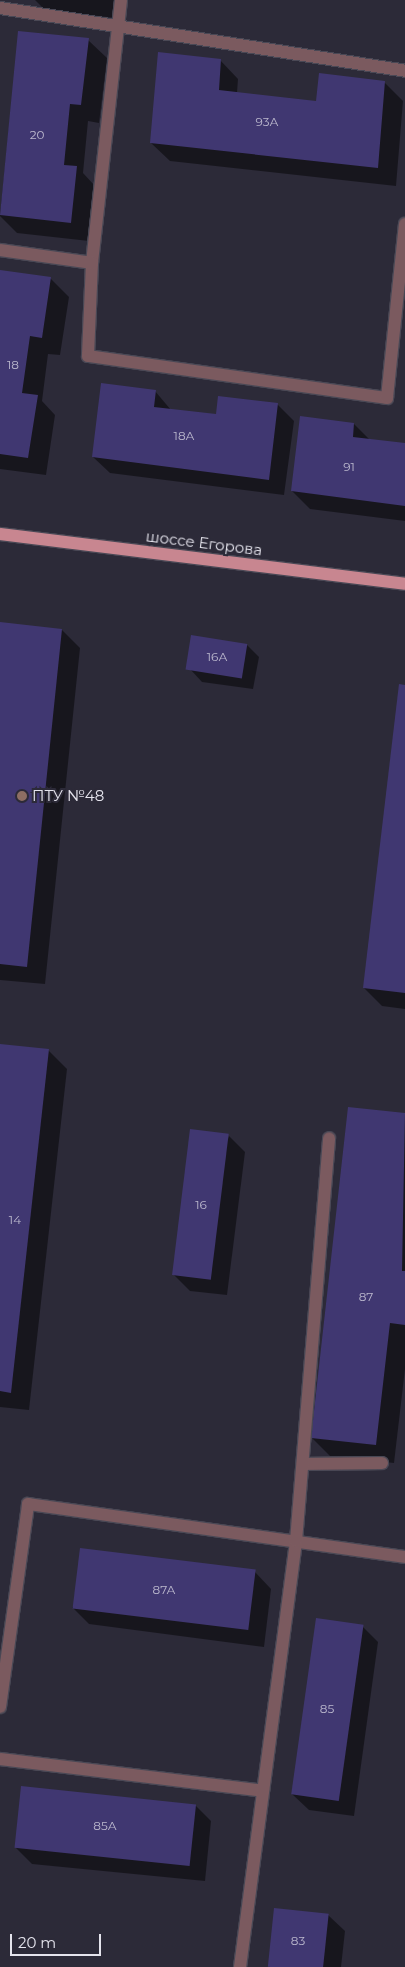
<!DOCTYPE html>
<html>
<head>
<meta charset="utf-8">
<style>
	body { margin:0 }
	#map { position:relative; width:405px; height:1967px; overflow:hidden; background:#2c2a38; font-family:Montserrat,sans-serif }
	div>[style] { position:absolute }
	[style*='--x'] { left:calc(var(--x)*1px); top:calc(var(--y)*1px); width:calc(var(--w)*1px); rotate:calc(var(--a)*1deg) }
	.shadow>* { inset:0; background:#0007 }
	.building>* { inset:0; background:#403771; transform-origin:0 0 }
	.roads { filter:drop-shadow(1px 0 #4a4855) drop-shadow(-1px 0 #4a4855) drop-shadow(0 1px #4a4855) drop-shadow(0 -1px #4a4855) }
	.minor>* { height:12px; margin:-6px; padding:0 6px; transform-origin:6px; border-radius:6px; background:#7b5a5f }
	.major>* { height:12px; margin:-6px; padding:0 6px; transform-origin:6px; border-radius:6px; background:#c88690 }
	.dots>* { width:14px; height:14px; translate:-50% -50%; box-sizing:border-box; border:2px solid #2c2a38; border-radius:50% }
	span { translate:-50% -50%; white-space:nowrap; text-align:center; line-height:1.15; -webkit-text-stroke:4px #2c2a38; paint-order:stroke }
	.number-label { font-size:12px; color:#bcb9ce }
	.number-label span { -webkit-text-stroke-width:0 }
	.street-label { font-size:15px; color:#e5e4ed }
	.poi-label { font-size:15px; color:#e5e4ed }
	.left { translate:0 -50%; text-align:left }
	.scale { position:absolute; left:10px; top:1934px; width:91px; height:22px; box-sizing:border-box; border:2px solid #e5e4ed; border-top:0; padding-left:6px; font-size:15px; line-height:18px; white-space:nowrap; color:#e5e4ed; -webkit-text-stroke:4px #2c2a38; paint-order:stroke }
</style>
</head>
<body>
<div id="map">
	<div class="shadow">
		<i style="clip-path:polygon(35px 0,119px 0,116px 18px,45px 10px)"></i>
		<i style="clip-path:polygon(19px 32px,88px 40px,107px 58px,99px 123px,88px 121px,83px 173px,95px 186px,89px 241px,17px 233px,0 216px)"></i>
		<i style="clip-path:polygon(220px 60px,238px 79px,237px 93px,317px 103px,385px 83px,403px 101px,396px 186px,170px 161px,151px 143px)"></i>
		<i style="clip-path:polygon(0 271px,51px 279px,69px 297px,60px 355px,48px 354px,42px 401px,55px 415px,46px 475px,0 469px)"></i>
		<i style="clip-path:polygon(155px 391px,171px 410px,217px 416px,278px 405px,294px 421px,284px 495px,110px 473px,93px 457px)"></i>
		<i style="clip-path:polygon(354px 424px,370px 440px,405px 444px,405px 521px,310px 509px,292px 491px)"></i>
		<i style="clip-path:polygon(0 624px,62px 630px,80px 648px,45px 984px,0 980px)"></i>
		<i style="clip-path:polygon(247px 645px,259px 657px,253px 689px,202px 682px,190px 669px)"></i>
		<i style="clip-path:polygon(405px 686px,405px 1009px,382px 1006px,364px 988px)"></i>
		<i style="clip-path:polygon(0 1045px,48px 1050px,67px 1069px,29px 1410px,0 1407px)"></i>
		<i style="clip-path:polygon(349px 1108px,405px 1115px,405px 1369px,394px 1463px,330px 1456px,312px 1438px)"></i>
		<i style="clip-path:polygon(229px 1136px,245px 1152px,227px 1295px,190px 1291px,174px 1275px)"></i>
		<i style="clip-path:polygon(255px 1572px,271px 1589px,264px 1647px,89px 1624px,72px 1607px)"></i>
		<i style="clip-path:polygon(362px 1626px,378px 1642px,354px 1816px,309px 1810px,292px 1794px)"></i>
		<i style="clip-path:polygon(195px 1805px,211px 1821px,205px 1881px,32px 1864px,16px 1848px)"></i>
		<i style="clip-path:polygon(328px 1915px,345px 1931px,341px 1967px,269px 1967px)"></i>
	</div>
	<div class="building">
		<i style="clip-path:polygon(18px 31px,89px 38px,81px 105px,70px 104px,64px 165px,77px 166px,71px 223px,0 215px)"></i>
		<i style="clip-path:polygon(158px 52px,221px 59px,219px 90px,316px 101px,319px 73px,385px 81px,378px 168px,150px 143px)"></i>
		<i style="clip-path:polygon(0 270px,51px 277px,42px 338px,30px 336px,22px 393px,38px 395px,28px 458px,0 454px)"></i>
		<i style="clip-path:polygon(101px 383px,156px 390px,154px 407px,216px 414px,218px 396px,278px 403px,269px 480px,92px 457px)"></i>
		<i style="clip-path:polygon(300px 416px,354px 423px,353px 437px,405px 443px,405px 506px,291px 491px)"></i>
		<i style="clip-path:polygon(0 622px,62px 629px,27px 967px,0 964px)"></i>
		<i style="left:191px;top:635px;width:57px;height:35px;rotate:9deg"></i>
		<i style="clip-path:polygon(399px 684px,405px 685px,405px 993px,363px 988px)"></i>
		<i style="clip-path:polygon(0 1044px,49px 1049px,11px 1393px,0 1391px)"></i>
		<i style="clip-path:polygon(348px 1107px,405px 1113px,402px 1271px,405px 1271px,405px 1325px,390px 1323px,376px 1445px,311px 1438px)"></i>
		<i style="left:190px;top:1129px;width:39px;height:147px;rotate:7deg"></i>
		<i style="left:80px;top:1548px;width:177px;height:61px;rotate:7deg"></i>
		<i style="left:316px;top:1618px;width:48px;height:178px;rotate:8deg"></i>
		<i style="left:21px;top:1786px;width:176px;height:62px;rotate:6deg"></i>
		<i style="left:274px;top:1908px;width:55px;height:59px;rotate:6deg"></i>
	</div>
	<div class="roads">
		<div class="minor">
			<i style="--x:121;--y:0;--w:265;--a:96.3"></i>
			<i style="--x:92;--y:263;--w:93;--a:92.5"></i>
			<i style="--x:88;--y:356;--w:302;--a:8"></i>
			<i style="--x:387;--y:398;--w:175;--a:-84.1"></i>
			<i style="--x:0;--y:8;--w:410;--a:8.8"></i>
			<i style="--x:0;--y:250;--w:93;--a:8"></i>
			<i style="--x:303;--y:1464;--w:79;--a:-0.7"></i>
			<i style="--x:0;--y:1707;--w:205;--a:-82.1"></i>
			<i style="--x:28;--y:1504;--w:381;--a:8"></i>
			<i style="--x:0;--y:1759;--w:265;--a:6.9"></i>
			<i style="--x:240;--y:1967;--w:430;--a:-82.5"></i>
			<i style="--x:296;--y:1541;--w:404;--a:-85.3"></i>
		</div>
		<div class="major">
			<i style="--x:0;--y:534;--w:408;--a:7"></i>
		</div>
	</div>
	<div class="dots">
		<i style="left:22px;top:796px;background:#8d6e63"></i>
	</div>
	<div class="number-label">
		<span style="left:267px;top:122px">93А</span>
		<span style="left:37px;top:135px">20</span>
		<span style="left:13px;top:365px">18</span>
		<span style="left:184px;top:436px">18А</span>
		<span style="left:349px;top:467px">91</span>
		<span style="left:217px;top:657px">16А</span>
		<span style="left:201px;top:1205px">16</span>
		<span style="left:15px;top:1220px">14</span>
		<span style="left:366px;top:1297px">87</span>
		<span style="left:164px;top:1590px">87А</span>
		<span style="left:327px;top:1709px">85</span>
		<span style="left:105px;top:1826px">85А</span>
		<span style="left:298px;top:1941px">83</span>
	</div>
	<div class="street-label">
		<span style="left:204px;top:543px;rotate:7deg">шоссе Егорова</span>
	</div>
	<div class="poi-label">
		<span class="left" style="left:32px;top:796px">ПТУ №48</span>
	</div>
	<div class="scale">20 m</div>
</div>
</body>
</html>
